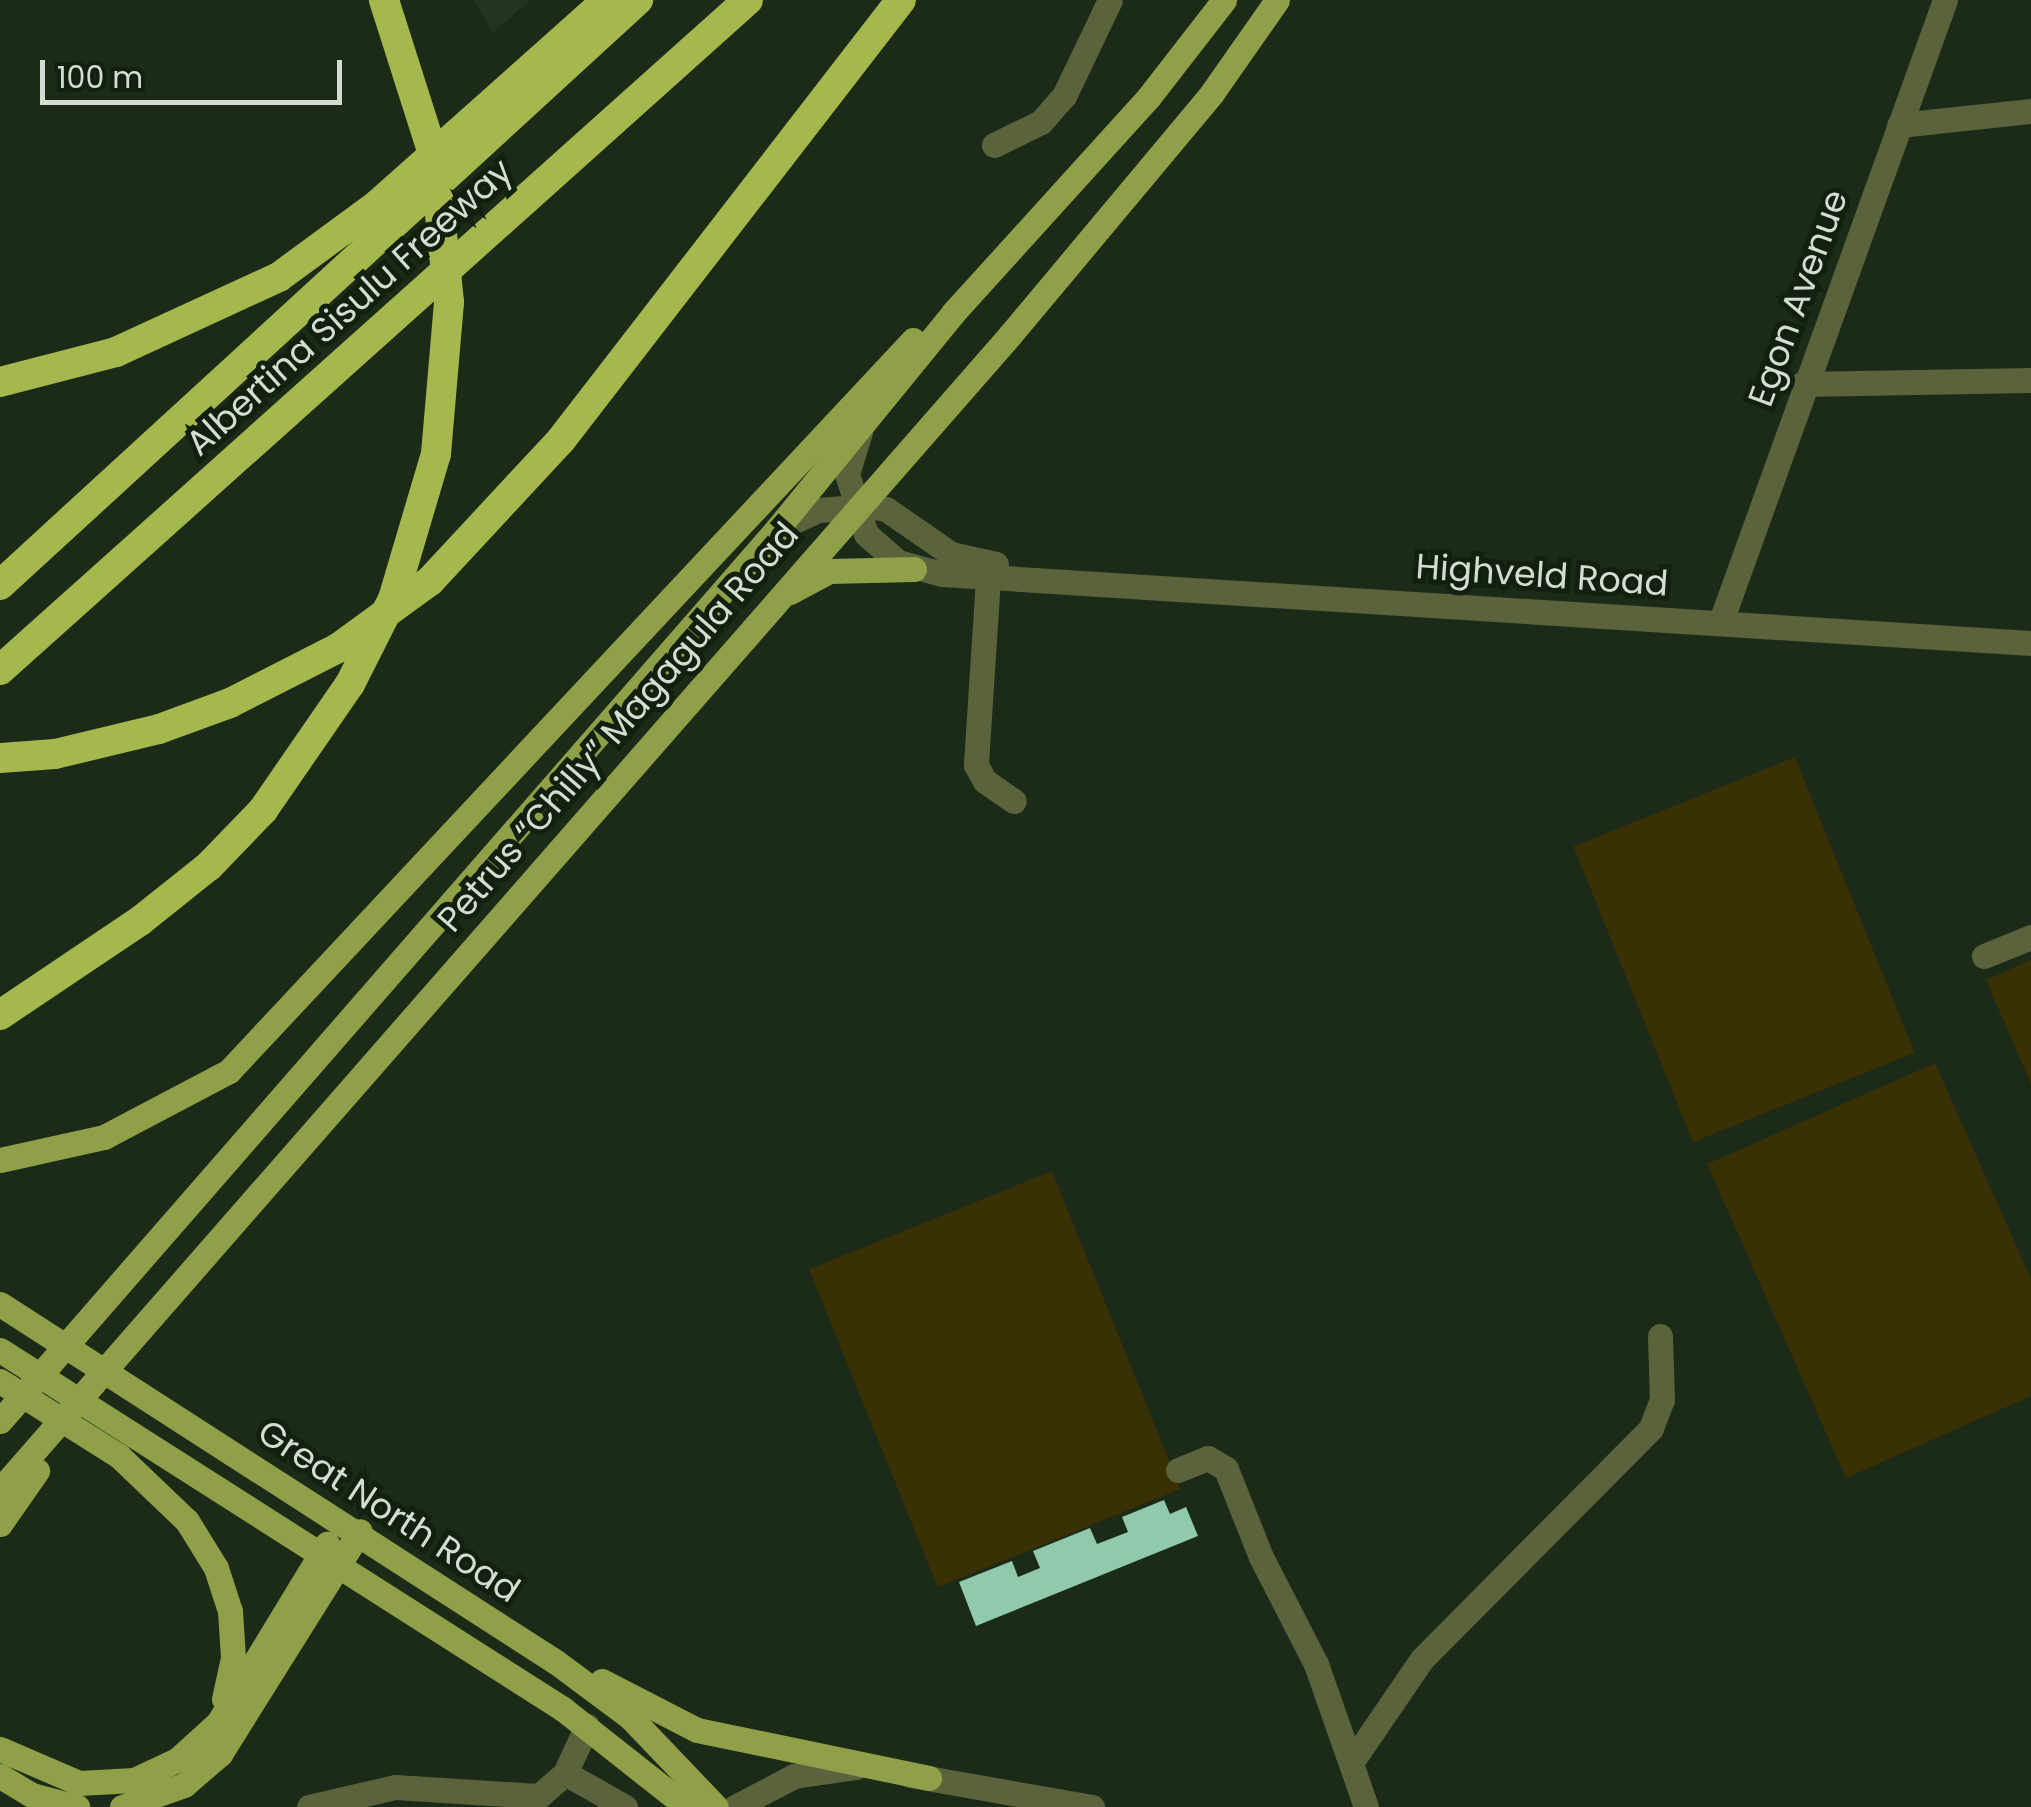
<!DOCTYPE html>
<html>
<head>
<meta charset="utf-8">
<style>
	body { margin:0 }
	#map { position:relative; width:2031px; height:1807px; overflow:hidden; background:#1c2a18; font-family:Poppins,sans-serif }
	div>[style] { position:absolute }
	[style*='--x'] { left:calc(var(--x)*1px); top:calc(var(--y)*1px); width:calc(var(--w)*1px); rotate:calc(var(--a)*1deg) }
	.built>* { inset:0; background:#24351f }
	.green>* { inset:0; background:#393006; transform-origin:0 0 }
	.building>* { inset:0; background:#90c9ab }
	.minor>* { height:25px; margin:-12.5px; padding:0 12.5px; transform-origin:12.5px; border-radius:12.5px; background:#5a633b }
	.major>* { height:25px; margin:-12.5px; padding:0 12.5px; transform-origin:12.5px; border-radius:12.5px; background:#8fa049 }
	.highway>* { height:30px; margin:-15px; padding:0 15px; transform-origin:15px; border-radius:15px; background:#a4b84d }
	span { translate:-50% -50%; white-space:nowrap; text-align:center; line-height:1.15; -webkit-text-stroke:10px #12200f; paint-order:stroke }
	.street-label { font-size:35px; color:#d4ddd2 }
	.scale { position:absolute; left:40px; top:60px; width:302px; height:45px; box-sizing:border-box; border:5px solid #d4ddd2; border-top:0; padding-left:12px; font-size:30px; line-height:35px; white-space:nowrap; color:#d4ddd2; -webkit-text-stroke:8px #12200f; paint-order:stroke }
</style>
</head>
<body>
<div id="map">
	<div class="built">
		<i style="clip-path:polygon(473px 0,530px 0,493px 33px)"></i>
	</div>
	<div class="green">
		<i style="left:1795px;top:757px;width:319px;height:239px;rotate:68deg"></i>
		<i style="clip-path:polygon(2031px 960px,2031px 1084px,1986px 980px)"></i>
		<i style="clip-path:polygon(1935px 1063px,2031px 1279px,2031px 1396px,1846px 1478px,1707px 1164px)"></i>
		<i style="left:1052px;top:1171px;width:343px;height:262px;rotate:68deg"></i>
	</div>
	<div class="building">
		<i style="clip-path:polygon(1164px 1500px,1170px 1514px,1186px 1507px,1198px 1536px,976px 1626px,959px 1582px,1012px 1561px,1018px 1577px,1040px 1568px,1033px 1551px,1090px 1528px,1097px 1544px,1128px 1532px,1122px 1517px)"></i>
	</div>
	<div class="minor">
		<i style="--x:1899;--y:125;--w:133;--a:-6.1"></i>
		<i style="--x:994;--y:145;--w:52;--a:-26.1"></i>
		<i style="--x:1041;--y:122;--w:35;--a:-49"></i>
		<i style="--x:1064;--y:96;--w:106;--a:-64.4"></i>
		<i style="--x:1802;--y:384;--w:229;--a:-1"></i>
		<i style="--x:860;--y:432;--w:44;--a:107.2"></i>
		<i style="--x:847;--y:474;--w:63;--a:72.4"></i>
		<i style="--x:866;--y:534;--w:43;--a:41.2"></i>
		<i style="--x:898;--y:562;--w:46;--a:15.3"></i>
		<i style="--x:942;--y:574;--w:1091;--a:3.63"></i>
		<i style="--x:777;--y:529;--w:45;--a:-24.9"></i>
		<i style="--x:818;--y:510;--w:52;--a:-4.4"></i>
		<i style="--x:870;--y:506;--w:16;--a:11"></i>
		<i style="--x:886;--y:509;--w:79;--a:34.7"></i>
		<i style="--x:951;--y:554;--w:46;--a:12.5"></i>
		<i style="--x:988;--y:578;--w:187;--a:93.7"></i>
		<i style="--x:976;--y:765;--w:18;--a:61"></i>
		<i style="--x:985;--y:781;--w:35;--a:35"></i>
		<i style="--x:1721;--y:621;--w:660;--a:-70.17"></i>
		<i style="--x:1984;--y:956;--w:51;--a:-22"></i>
		<i style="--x:1178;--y:1470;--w:32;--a:-22"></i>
		<i style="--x:1208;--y:1458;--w:21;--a:31"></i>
		<i style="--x:1226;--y:1469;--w:95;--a:68.3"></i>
		<i style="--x:1261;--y:1557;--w:120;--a:62.8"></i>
		<i style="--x:1316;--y:1664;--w:151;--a:70.7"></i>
		<i style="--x:1353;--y:1760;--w:122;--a:-55.7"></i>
		<i style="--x:1422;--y:1659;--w:325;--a:-45.2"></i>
		<i style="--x:1651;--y:1428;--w:30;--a:-69"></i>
		<i style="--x:1662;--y:1400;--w:64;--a:-91.8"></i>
		<i style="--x:565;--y:1773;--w:69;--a:29.5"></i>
		<i style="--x:910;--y:1775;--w:185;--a:10"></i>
		<i style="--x:309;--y:1807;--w:88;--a:-13.1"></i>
		<i style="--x:395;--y:1787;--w:144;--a:3.6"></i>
		<i style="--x:539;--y:1796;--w:35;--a:-41"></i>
		<i style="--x:565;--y:1773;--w:52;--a:-64.9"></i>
		<i style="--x:735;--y:1807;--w:67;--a:-27.7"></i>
		<i style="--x:794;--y:1776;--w:63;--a:-8.3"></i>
	</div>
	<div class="major">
		<i style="--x:790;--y:592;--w:44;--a:-28.3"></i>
		<i style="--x:829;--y:571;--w:85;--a:-1.3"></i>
		<i style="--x:0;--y:1160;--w:107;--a:-12.5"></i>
		<i style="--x:104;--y:1137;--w:141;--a:-27.8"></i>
		<i style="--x:229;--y:1071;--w:1001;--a:-46.9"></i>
		<i style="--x:0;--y:1304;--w:661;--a:32.78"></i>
		<i style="--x:556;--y:1662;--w:92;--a:36.6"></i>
		<i style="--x:630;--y:1717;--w:124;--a:46.3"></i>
		<i style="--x:0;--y:1350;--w:668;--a:32.52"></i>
		<i style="--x:563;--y:1709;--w:158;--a:38.3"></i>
		<i style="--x:0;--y:1381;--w:141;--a:32.2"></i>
		<i style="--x:119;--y:1456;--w:94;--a:43.7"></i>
		<i style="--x:187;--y:1521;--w:55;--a:58.3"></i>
		<i style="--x:216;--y:1568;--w:45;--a:72"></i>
		<i style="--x:230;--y:1611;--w:47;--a:86.3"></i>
		<i style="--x:233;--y:1658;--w:42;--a:102.4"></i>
		<i style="--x:0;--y:1421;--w:1183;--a:-48.94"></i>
		<i style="--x:777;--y:529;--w:279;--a:-50.8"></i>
		<i style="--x:953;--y:313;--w:290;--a:-47.8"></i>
		<i style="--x:1148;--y:98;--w:124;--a:-52.2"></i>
		<i style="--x:0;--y:1490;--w:1534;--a:-48.83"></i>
		<i style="--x:1010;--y:335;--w:315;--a:-50.1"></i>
		<i style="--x:1212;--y:93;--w:113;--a:-55"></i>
		<i style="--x:0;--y:1524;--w:65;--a:-55.1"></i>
		<i style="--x:602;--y:1681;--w:107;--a:27.3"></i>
		<i style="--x:697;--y:1730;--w:237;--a:11.7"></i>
		<i style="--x:0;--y:1749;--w:86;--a:23.3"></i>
		<i style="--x:79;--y:1783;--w:55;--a:-3.1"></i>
		<i style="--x:134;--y:1780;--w:47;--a:-24.9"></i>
		<i style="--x:177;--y:1760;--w:55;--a:-42.1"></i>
		<i style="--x:218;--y:1723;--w:210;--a:-58.7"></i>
		<i style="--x:0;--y:1776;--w:37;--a:31"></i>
		<i style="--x:32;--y:1795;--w:47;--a:14.9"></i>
		<i style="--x:122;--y:1807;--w:66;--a:-19.5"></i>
		<i style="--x:184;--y:1785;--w:48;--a:-40.7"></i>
		<i style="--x:220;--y:1754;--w:263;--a:-57.9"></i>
	</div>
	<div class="highway">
		<i style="--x:0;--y:382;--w:120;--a:-14.5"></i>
		<i style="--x:116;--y:352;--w:179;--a:-24.7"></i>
		<i style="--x:279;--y:277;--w:122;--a:-36.3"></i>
		<i style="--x:377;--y:205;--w:308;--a:-41.7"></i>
		<i style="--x:0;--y:585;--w:866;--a:-42.52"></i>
		<i style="--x:0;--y:670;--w:1004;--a:-41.85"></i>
		<i style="--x:0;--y:758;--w:55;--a:-4.2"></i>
		<i style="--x:55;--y:754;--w:107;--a:-13.5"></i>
		<i style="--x:159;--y:729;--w:76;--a:-20.1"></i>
		<i style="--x:230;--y:703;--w:121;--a:-27"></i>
		<i style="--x:338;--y:648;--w:114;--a:-36.1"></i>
		<i style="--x:430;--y:581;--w:192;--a:-47.1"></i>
		<i style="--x:561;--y:440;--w:556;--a:-52.31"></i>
		<i style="--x:0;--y:1015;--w:169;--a:-33.9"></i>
		<i style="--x:140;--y:921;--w:88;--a:-38.6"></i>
		<i style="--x:209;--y:866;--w:78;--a:-46"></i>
		<i style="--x:263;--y:810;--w:153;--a:-55.4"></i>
		<i style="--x:350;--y:684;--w:95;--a:-63.2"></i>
		<i style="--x:393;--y:599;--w:151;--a:-73.5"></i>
		<i style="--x:436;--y:454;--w:153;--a:-85.1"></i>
		<i style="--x:449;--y:302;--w:146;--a:-95.9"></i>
		<i style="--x:434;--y:157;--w:165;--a:-107.7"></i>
	</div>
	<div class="street-label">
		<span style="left:1798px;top:298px;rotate:-70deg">Egon Avenue</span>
		<span style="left:349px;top:307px;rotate:-42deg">Albertina Sisulu Freeway</span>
		<span style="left:1542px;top:575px;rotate:4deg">Highveld Road</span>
		<span style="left:618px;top:727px;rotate:-49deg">Petrus “Chilly” Magagula Road</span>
		<span style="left:389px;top:1511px;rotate:33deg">Great North Road</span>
	</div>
	<div class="scale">100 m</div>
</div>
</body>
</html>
